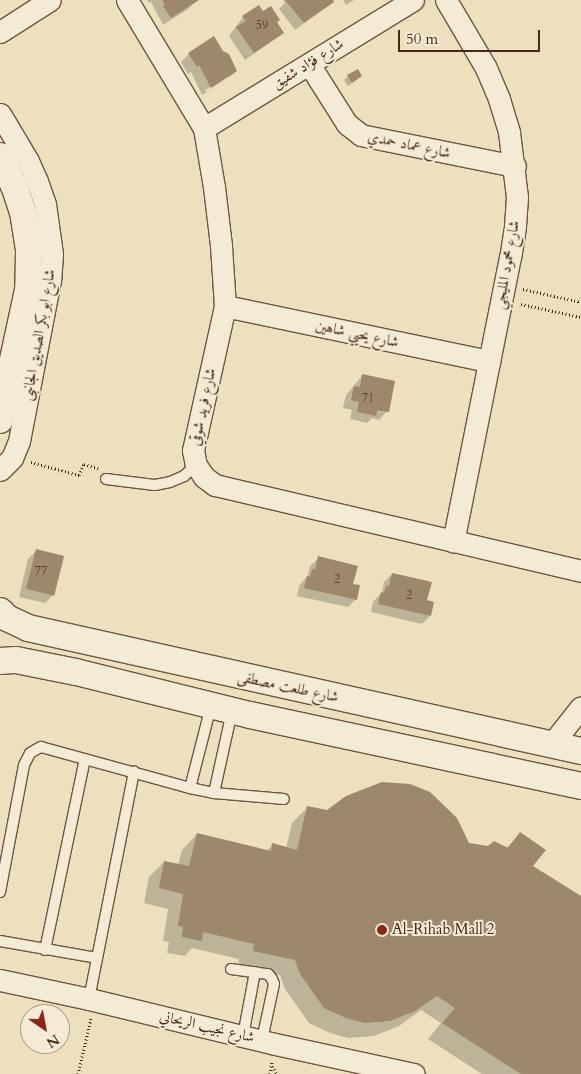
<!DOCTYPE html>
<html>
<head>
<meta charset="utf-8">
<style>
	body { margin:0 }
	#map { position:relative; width:581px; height:1074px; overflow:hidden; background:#ece0be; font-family:Cardo,Amiri,serif }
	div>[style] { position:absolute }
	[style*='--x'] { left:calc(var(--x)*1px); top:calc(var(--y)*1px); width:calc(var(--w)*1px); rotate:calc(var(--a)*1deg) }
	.shadow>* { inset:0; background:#0003 }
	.building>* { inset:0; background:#9d876d; transform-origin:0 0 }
	.path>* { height:3px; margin-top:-1.5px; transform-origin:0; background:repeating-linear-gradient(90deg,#472716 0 1px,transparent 0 3.5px) }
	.roads { filter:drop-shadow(1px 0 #705540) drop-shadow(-1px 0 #705540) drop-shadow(0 1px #705540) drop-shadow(0 -1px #705540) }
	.service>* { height:10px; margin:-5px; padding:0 5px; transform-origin:5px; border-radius:5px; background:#f3ebd5 }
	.minor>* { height:21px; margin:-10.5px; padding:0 10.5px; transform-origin:10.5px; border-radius:10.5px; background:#f3ebd5 }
	.tertiary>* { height:26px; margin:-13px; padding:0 13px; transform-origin:13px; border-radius:13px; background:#f3ebd5 }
	.dots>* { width:14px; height:14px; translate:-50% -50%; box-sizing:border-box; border:2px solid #f3ebd5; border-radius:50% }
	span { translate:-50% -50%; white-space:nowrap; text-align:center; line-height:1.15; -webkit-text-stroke:4px #f3ebd5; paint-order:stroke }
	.number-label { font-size:12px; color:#5c3f2c }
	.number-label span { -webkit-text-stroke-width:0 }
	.street-label { font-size:15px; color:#472716 }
	.poi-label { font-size:15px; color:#472716 }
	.left { translate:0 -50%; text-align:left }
	.north { position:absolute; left:20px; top:1004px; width:50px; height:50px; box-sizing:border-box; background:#f3ebd5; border:1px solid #ae9d89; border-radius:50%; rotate:147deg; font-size:14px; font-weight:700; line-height:20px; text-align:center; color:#472716 }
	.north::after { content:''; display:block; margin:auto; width:18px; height:22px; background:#8f2418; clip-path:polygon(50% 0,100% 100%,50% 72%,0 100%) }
	.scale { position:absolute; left:398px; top:30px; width:142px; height:22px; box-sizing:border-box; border:2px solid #472716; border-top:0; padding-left:6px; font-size:15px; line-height:18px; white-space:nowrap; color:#472716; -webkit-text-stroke:4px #f3ebd5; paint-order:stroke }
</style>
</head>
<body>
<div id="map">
	<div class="shadow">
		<i style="clip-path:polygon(147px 0,195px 0,196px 1px,188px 9px,163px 25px,151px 2px,149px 3px)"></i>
		<i style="clip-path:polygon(283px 0,331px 0,332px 2px,295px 30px,279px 9px,285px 3px)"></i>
		<i style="clip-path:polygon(343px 0,354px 0,346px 5px)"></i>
		<i style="clip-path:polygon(263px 13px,276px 23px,283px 33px,245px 60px,229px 36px,243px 17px)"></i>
		<i style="clip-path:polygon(189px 54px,236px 71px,229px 78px,229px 75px,205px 90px,206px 93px,228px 78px,202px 95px,191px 72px,188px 74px,181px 62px)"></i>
		<i style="clip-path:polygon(348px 76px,361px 76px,348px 86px,344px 80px)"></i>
		<i style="clip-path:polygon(363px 375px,387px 411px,379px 420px,372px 418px,367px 423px,350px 419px,352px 410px,343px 408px,346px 395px)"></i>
		<i style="clip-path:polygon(36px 551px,53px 595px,45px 603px,19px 597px,28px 559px)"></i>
		<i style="clip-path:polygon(319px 558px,352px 585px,356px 599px,348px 607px,297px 596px,299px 586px,308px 575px,310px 566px)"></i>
		<i style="clip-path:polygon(392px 574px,426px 601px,430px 616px,422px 624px,371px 612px,373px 602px,382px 592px,384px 582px)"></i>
		<i style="clip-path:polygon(308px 807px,468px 844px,506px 848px,520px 834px,531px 867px,581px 898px,581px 1074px,482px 1074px,428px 1039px,441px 1023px,421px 1010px,399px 1026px,374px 1036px,348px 1038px,330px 1033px,309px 1023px,285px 989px,280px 975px,238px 966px,239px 959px,192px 948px,185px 956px,167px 953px,169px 942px,163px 941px,168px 909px,144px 903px,149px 877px,164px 862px,178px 865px,182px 850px,197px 834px,266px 851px,273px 845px,286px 849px,292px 823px)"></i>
	</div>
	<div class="building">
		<i style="clip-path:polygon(162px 0,199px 0,171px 18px,163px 6px,165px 5px)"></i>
		<i style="clip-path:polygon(285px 0,333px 0,334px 2px,304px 23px)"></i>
		<i style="clip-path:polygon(259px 5px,263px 11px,271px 6px,280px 20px,277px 22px,284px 33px,254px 53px,236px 27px,246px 21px,242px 16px)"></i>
		<i style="clip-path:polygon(214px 36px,223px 51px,229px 54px,237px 71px,211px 88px,199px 65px,197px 67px,188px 53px)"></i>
		<i style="clip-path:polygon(358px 69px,362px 76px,352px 83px,347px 75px)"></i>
		<i style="clip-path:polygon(362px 374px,395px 381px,389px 412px,377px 410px,376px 416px,357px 412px,359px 402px,351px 400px,354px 386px,360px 387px)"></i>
		<i style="left:36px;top:549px;width:29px;height:41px;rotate:14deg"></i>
		<i style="clip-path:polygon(318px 556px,358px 566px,353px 584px,360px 585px,357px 600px,304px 588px,307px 576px,310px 577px,312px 569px,315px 570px)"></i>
		<i style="clip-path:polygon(392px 573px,432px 582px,427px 600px,434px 602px,431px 616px,378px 604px,381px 592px,384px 593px,386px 586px,389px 586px)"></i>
		<i style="clip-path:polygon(382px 782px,410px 784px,430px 792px,457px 818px,469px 843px,488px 846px,494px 841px,508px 848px,520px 832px,546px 850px,533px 866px,581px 896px,581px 1074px,521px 1074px,442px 1023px,455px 1008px,437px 996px,415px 1011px,390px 1021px,365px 1023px,346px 1018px,324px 1008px,300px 974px,295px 960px,253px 951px,254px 944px,203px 932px,202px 941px,182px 937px,183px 927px,178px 926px,183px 894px,159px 888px,164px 861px,189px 866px,197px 833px,271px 851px,272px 843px,297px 850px,307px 806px,327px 810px,346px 796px)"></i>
	</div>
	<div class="path">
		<i style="--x:523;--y:289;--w:59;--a:12.6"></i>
		<i style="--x:521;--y:304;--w:61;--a:12.2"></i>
		<i style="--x:31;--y:462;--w:50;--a:15.2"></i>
		<i style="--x:79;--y:475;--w:12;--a:-66"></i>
		<i style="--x:84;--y:464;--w:15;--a:16"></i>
		<i style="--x:272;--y:1066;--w:9;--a:58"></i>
		<i style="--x:78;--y:1074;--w:57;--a:-76.9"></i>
		<i style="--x:270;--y:1074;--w:12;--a:-81"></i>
	</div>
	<div class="roads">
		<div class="service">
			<i style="--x:106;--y:479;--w:49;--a:7"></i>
			<i style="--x:155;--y:485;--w:15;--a:-11"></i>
			<i style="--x:170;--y:482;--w:15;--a:-23"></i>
			<i style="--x:184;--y:476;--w:16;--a:-43"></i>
			<i style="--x:190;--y:788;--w:85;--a:-75.6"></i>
			<i style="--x:214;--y:793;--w:84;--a:-77.6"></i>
			<i style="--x:0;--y:892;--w:129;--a:-79.3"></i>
			<i style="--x:24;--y:765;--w:13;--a:-63"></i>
			<i style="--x:30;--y:753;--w:13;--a:-29"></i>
			<i style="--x:41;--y:747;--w:155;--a:15.4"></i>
			<i style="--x:190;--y:788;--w:25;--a:12"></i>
			<i style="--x:214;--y:793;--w:70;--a:4.9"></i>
			<i style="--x:0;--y:941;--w:98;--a:9.9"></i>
			<i style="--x:45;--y:950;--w:195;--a:-78.2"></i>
			<i style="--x:231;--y:969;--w:37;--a:8"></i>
			<i style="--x:268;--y:974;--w:6;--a:51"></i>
			<i style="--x:272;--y:979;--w:5;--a:68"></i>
			<i style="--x:274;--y:984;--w:57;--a:102.1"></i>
			<i style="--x:89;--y:999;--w:232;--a:-78.8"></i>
			<i style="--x:243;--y:1036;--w:65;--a:-79.4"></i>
		</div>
		<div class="minor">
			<i style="--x:127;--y:0;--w:149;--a:59"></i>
			<i style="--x:204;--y:128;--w:60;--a:80.4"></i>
			<i style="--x:214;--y:187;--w:59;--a:83.2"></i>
			<i style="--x:221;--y:246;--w:60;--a:86.2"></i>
			<i style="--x:225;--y:306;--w:148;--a:102.5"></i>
			<i style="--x:193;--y:450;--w:15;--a:79"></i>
			<i style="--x:196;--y:465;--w:14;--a:56"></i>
			<i style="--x:204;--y:477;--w:14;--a:36"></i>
			<i style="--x:215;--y:485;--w:376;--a:13.2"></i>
			<i style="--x:446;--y:0;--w:79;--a:59.5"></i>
			<i style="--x:486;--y:68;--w:34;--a:67"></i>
			<i style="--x:499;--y:99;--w:34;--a:73"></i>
			<i style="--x:509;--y:132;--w:65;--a:83"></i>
			<i style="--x:517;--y:197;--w:30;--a:94"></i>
			<i style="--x:515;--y:227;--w:30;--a:99"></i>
			<i style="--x:510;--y:257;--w:290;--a:101.3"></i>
			<i style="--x:0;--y:32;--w:59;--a:-32.6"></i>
			<i style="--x:309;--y:64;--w:71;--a:57.7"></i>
			<i style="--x:347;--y:124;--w:18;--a:38"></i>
			<i style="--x:361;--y:135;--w:157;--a:11.4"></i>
			<i style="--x:0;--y:114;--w:55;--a:59.2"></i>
			<i style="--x:28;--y:161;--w:22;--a:66"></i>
			<i style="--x:37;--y:181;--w:24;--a:71"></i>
			<i style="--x:45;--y:204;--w:50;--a:82"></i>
			<i style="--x:52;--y:254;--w:26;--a:94"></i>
			<i style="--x:50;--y:280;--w:164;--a:100.9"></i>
			<i style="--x:19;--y:441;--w:18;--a:112"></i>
			<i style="--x:12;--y:458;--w:17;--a:135"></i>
			<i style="--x:204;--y:128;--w:245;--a:-31.5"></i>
			<i style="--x:225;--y:306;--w:270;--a:11.8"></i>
			<i style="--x:551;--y:745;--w:48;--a:-51.7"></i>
			<i style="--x:0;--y:980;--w:91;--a:12.1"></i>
			<i style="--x:89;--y:999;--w:191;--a:13.6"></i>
			<i style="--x:275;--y:1044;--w:142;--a:12.2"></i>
		</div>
		<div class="tertiary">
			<i style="--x:0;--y:156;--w:35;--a:65"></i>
			<i style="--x:15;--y:188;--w:25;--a:72"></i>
			<i style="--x:23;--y:212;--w:39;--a:81"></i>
			<i style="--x:29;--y:251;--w:39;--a:91"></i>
			<i style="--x:28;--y:290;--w:133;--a:102.2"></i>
			<i style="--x:0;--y:611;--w:10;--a:45"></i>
			<i style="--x:7;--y:618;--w:23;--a:25"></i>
			<i style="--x:28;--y:628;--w:567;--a:12.54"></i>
			<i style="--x:0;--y:661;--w:16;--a:-4"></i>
			<i style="--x:16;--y:660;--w:61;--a:11.3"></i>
			<i style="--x:76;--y:672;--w:179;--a:13.9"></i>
			<i style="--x:250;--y:715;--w:339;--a:12.1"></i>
		</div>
	</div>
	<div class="dots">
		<i style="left:382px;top:930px;background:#8f2418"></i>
	</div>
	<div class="number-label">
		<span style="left:262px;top:26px">59</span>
		<span style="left:368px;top:399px">71</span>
		<span style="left:41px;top:572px">77</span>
		<span style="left:337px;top:580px">2</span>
		<span style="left:409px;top:596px">2</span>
	</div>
	<div class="street-label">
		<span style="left:308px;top:64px;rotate:-32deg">شارع فؤاد شفيق</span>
		<span style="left:409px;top:145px;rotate:12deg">شارع عماد حمدي</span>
		<span style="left:507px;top:265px;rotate:-80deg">شارع محمود المليجي</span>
		<span style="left:357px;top:334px;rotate:12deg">شارع يحيي شاهين</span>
		<span style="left:39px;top:335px;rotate:-80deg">شارع ابو بكر الصديق الجانبى</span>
		<span style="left:203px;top:407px;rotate:-78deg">شارع فريد شوقي</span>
		<span style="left:288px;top:687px;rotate:12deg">شارع طلعت مصطفى</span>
		<span style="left:207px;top:1027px;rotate:13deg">شارع نجيب الريحاني</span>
	</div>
	<div class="poi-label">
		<span class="left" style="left:392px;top:930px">Al-Rihab Mall 2</span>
	</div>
	<div class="north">N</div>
	<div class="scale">50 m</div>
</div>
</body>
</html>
